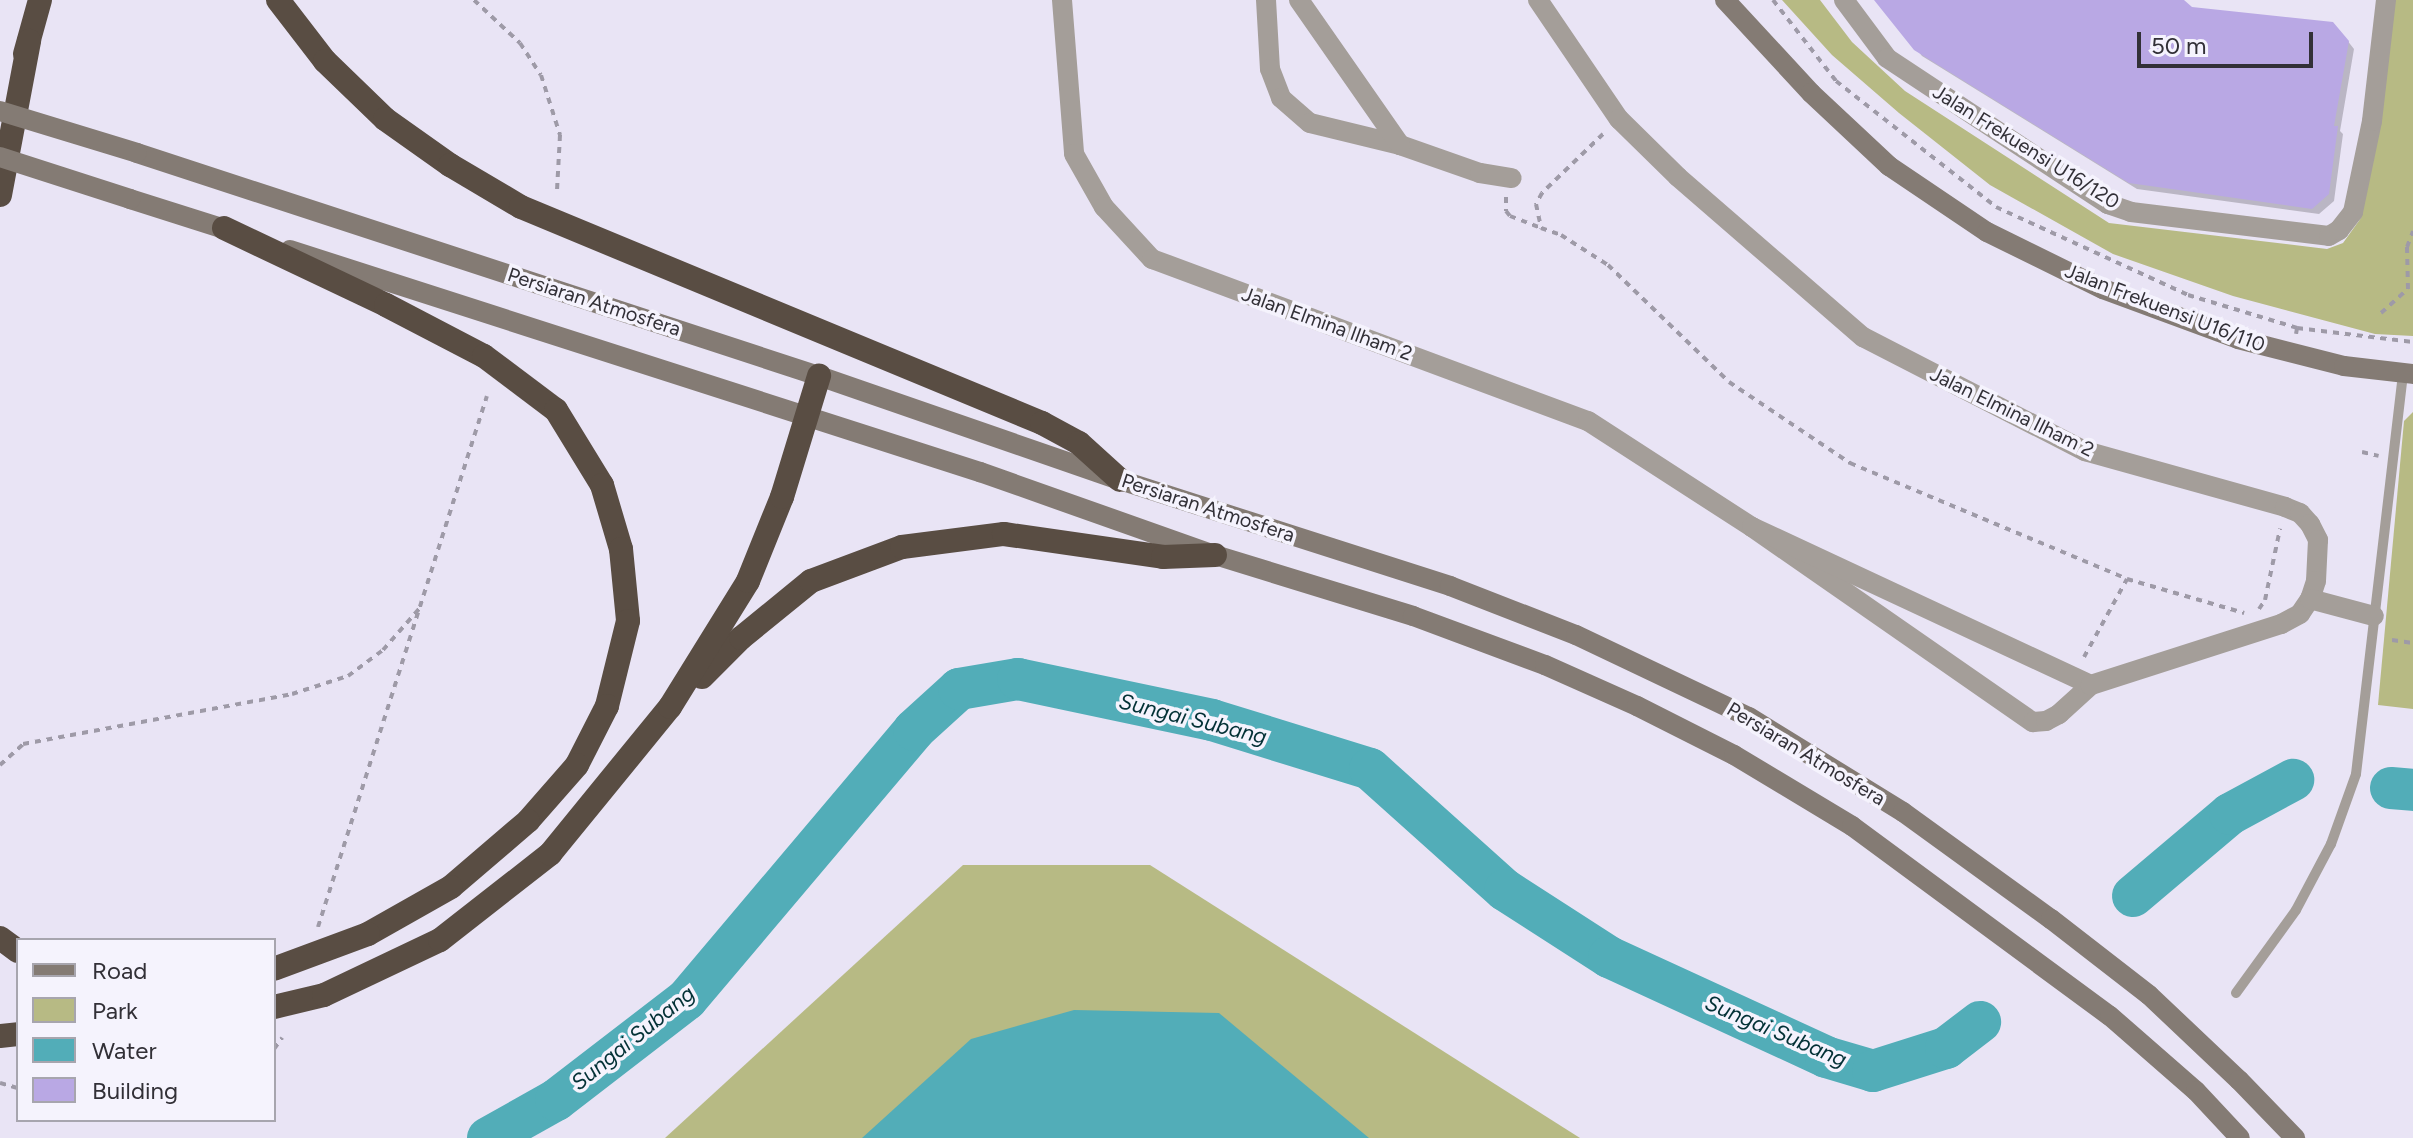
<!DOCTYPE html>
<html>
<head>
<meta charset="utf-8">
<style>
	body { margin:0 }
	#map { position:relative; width:2413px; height:1138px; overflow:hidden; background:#e9e4f5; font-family:Figtree,sans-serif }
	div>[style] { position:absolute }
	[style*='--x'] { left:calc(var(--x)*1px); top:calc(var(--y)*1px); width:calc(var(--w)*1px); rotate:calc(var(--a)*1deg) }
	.green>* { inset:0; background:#b7ba84 }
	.water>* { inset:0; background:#52adb8 }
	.shadow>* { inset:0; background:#0003 }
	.river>* { height:42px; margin:-21px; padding:0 21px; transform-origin:21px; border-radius:21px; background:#52adb8 }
	.building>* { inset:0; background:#b9a8e4 }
	.path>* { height:4px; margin-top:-2px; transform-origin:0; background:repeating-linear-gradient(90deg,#9e9aa7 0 6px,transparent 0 12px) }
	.lane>* { height:10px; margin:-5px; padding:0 5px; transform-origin:5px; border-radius:5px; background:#a49e99 }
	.street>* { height:20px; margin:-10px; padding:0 10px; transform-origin:10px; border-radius:10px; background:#a49e99 }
	.secondary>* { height:20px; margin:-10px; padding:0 10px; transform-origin:10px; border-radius:10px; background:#847b74 }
	.highway>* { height:24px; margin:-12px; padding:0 12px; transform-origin:12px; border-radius:12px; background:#594d43 }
	.secondary-bridge>* { height:20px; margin:-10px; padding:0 10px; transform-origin:10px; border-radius:10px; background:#847b74 }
	span { translate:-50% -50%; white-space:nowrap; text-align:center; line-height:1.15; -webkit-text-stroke:7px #f5f3fd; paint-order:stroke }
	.street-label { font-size:20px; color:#323037 }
	.water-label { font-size:22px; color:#033136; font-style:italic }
	.legend { position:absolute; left:16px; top:938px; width:260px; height:184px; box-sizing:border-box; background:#f5f3fd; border:2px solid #a7a5ae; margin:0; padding:10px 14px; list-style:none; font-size:24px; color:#323037 }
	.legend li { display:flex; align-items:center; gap:16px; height:40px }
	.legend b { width:40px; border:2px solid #a7a5ae }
	.scale { position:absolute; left:2137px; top:32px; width:176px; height:36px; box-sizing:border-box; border:4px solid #323037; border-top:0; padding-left:10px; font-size:24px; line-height:28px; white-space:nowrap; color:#323037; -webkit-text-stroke:6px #f5f3fd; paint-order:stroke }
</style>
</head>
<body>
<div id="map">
	<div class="green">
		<i style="clip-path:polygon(1782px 0,1820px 0,1852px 42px,1905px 91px,2109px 223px,2327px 249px,2343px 243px,2361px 218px,2382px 101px,2393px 0,2413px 0,2413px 336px,2375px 334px,2233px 296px,2113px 254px,1990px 185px,1899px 113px,1832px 55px)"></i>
		<i style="clip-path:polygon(2413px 412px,2413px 709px,2378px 705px,2404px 421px)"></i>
		<i style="clip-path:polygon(963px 865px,1150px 865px,1580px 1138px,665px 1138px)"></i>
	</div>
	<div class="water">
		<i style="clip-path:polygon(1074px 1010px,1219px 1013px,1369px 1138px,862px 1138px,971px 1039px)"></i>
	</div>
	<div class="shadow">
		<i style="clip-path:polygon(1877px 0,2181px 0,2191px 9px,2339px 30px,2354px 49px,2340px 131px,2343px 134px,2334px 201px,2319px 214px,2137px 189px,1922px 56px)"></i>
	</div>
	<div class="river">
		<i style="--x:2391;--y:788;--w:22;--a:5"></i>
		<i style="--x:2133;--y:896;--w:127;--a:-40.2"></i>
		<i style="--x:2230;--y:814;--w:72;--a:-28.4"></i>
		<i style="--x:488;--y:1138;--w:78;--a:-29.2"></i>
		<i style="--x:556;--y:1100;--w:165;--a:-37.6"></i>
		<i style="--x:687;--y:999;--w:352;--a:-49.8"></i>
		<i style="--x:914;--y:730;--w:61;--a:-42.3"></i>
		<i style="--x:959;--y:689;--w:60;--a:-9.6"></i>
		<i style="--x:1018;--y:679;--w:198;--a:11.9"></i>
		<i style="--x:1212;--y:720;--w:165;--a:17.2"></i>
		<i style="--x:1370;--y:769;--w:181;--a:41.9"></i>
		<i style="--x:1505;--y:890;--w:124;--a:32.8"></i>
		<i style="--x:1609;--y:957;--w:239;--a:24.7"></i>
		<i style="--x:1826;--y:1057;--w:49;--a:16.6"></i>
		<i style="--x:1873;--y:1071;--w:77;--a:-17.5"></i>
		<i style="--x:1946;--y:1048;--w:43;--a:-37.4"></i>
	</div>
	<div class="building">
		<i style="clip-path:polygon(1874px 0,2184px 0,2192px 7px,2333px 22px,2349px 41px,2334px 126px,2338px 126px,2329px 194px,2312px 209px,2129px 183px,1914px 50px)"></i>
	</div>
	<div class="path">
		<i style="--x:474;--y:0;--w:63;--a:43.1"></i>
		<i style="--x:520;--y:43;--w:38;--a:57"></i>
		<i style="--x:541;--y:75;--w:63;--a:72.4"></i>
		<i style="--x:560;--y:135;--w:55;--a:93.1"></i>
		<i style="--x:1773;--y:0;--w:103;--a:52.1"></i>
		<i style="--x:1836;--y:81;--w:204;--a:38.2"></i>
		<i style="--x:1996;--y:207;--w:211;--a:24.6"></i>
		<i style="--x:2188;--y:295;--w:114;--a:16.8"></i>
		<i style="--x:2297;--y:328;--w:6;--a:99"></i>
		<i style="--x:1603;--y:134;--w:85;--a:136"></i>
		<i style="--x:1542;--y:193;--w:13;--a:119"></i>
		<i style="--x:1536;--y:204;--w:25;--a:78"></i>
		<i style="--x:1541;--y:228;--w:21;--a:19"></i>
		<i style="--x:1561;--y:235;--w:56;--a:32.6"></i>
		<i style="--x:1608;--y:265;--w:168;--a:44"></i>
		<i style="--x:1729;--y:382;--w:146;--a:33.8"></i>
		<i style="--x:1850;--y:463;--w:300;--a:22.7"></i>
		<i style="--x:2127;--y:579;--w:122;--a:16.2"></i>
		<i style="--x:1506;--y:197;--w:14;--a:90"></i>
		<i style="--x:1506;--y:211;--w:6;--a:51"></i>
		<i style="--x:1510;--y:216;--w:33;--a:21"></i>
		<i style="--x:2381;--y:313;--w:36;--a:-42"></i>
		<i style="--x:2408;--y:289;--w:42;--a:-91.4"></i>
		<i style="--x:2407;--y:247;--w:17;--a:-69"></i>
		<i style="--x:2297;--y:328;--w:117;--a:6.9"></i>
		<i style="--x:2362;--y:452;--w:17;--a:13"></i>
		<i style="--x:2259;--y:609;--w:11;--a:-56"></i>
		<i style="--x:2265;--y:600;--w:73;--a:-78.1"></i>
		<i style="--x:2392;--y:640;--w:21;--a:8"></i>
		<i style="--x:2084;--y:657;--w:89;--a:-61.1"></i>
		<i style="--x:0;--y:765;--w:31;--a:-42"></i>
		<i style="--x:23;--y:744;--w:274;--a:-10.5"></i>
		<i style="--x:292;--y:694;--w:59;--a:-17.8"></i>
		<i style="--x:348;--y:676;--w:44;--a:-36.6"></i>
		<i style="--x:383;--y:650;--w:55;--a:-48.7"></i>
		<i style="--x:318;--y:927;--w:557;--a:-72.35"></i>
		<i style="--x:274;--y:1049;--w:14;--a:-54"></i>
		<i style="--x:0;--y:1083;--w:19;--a:16"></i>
		<i style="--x:152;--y:1120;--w:1;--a:0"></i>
	</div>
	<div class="lane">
		<i style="--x:2236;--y:993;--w:102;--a:-54.1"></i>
		<i style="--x:2296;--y:910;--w:75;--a:-62.1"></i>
		<i style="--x:2331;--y:844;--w:74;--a:-70.3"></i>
		<i style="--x:2356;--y:774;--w:404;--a:-83.3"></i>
	</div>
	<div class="street">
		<i style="--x:1062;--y:0;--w:154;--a:85.5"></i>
		<i style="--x:1074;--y:154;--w:61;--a:60.5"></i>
		<i style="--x:1104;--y:207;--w:71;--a:47.3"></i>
		<i style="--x:1152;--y:259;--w:465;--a:20.4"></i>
		<i style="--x:1588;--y:421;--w:195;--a:32.9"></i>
		<i style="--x:1752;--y:527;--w:342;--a:34.8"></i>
		<i style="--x:2033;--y:722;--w:13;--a:-4"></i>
		<i style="--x:2046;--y:721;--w:15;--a:-28"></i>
		<i style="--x:2059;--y:714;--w:43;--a:-42.2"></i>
		<i style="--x:2091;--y:685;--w:374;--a:-155"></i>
		<i style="--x:1266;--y:0;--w:69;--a:86.7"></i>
		<i style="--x:1270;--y:69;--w:31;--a:69"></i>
		<i style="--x:1281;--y:98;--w:38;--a:41"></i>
		<i style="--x:1310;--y:123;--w:93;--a:13.7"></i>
		<i style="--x:1400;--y:145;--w:85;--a:19.3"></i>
		<i style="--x:1480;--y:173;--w:32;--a:9"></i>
		<i style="--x:1299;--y:0;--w:177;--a:55.1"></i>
		<i style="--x:1538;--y:0;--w:144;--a:55.8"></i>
		<i style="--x:1619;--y:119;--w:83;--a:44.5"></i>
		<i style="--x:1678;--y:177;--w:245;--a:40.9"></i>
		<i style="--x:1863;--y:337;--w:250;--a:27.2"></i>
		<i style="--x:2085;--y:451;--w:208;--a:15.6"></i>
		<i style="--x:2285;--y:507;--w:16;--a:22"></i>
		<i style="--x:2300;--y:513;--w:15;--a:48"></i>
		<i style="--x:2310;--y:524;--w:18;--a:63"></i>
		<i style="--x:2318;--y:540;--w:41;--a:92.8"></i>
		<i style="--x:2316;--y:581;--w:19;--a:108"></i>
		<i style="--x:2310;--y:599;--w:18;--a:124"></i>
		<i style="--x:2300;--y:614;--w:21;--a:152"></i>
		<i style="--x:2281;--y:624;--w:200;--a:162.2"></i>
		<i style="--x:1844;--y:0;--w:72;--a:53.4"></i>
		<i style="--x:1887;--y:58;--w:265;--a:33.5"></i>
		<i style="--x:2108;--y:204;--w:24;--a:19"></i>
		<i style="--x:2131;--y:212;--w:199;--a:6.9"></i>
		<i style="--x:2329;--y:236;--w:12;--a:-31"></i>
		<i style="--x:2339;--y:230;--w:23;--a:-52"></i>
		<i style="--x:2353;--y:212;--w:93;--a:-78.2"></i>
		<i style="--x:2372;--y:121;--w:122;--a:-83.4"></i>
		<i style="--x:2310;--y:599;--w:66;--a:14.9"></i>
	</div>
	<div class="secondary">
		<i style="--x:1725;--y:0;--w:127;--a:47.2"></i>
		<i style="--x:1811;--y:93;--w:107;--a:43.1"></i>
		<i style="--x:1889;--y:166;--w:118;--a:34"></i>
		<i style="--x:1987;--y:232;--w:129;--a:26.2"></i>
		<i style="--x:2103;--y:289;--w:144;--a:20.3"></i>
		<i style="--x:2238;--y:339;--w:109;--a:14.3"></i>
		<i style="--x:2344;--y:366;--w:69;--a:6.6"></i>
		<i style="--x:137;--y:153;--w:718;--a:18.11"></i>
		<i style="--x:819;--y:376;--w:318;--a:19.1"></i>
		<i style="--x:1120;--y:480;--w:347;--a:17.8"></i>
		<i style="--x:1450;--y:586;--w:135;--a:21.3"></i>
		<i style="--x:1576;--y:635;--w:191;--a:25.4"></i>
		<i style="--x:1749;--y:717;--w:181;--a:31.7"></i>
		<i style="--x:1903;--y:812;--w:183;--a:35.9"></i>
		<i style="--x:2051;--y:919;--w:124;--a:37.8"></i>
		<i style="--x:2149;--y:995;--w:124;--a:43.4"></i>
		<i style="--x:2239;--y:1080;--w:81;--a:46"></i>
		<i style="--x:130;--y:199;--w:112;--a:17.6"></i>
		<i style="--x:290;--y:250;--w:725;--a:17.84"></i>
		<i style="--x:980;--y:472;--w:249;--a:19.5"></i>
		<i style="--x:1215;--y:555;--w:207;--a:17.1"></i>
		<i style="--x:1413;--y:616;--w:141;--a:20.4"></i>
		<i style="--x:1545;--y:665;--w:101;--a:24"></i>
		<i style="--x:1637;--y:706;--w:109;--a:26.8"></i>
		<i style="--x:1734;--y:755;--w:138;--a:31"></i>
		<i style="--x:1852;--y:826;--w:320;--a:36.4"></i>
		<i style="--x:2110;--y:1016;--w:114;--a:41.1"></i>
		<i style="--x:2196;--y:1091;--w:64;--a:46.9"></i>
	</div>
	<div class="highway">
		<i style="--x:278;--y:0;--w:77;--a:52.4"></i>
		<i style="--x:325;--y:61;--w:83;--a:44"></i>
		<i style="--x:385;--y:119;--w:80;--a:35.3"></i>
		<i style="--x:450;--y:165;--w:82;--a:30.6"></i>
		<i style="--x:521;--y:207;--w:564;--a:22.52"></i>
		<i style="--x:1042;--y:423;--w:42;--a:28.4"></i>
		<i style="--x:1079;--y:443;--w:55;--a:42.1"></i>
		<i style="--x:25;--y:54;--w:56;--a:-74.5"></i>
		<i style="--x:0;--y:195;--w:157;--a:-79.3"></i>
		<i style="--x:224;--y:228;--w:179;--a:25.4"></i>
		<i style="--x:386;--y:305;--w:110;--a:27.5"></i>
		<i style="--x:484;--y:356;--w:90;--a:36.9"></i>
		<i style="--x:556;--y:410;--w:88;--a:58.5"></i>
		<i style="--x:602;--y:485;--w:67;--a:73.5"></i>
		<i style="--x:621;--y:549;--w:72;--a:84.4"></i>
		<i style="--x:628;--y:621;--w:88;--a:103.9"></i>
		<i style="--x:607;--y:706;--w:66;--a:117"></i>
		<i style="--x:577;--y:765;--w:74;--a:131.2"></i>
		<i style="--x:528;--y:821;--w:101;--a:139.4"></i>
		<i style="--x:451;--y:887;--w:95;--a:150.5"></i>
		<i style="--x:368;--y:934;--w:100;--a:159.6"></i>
		<i style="--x:702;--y:677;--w:55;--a:-45"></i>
		<i style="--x:741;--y:638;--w:90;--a:-39.2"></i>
		<i style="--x:811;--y:581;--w:97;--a:-20.5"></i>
		<i style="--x:902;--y:547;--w:103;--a:-7.3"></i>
		<i style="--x:1004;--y:534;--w:161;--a:8.2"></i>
		<i style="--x:1163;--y:557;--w:52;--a:-2.2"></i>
		<i style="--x:0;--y:938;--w:22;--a:36"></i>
		<i style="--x:274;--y:1007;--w:51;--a:-13.5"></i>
		<i style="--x:324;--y:995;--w:128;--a:-25.4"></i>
		<i style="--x:440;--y:940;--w:140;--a:-38"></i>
		<i style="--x:550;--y:854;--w:190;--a:-50.8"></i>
		<i style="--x:670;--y:707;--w:148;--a:-58.2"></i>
		<i style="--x:748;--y:581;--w:91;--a:-68"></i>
		<i style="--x:782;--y:497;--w:127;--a:-73"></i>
		<i style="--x:0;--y:1036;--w:18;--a:-6"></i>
	</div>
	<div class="secondary-bridge">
		<i style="--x:0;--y:111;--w:143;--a:17"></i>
		<i style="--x:0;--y:157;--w:137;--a:17.9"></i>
	</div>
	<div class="street-label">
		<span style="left:2026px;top:147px;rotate:32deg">Jalan Frekuensi U16/120</span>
		<span style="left:594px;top:302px;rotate:18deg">Persiaran Atmosfera</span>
		<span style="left:2165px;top:308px;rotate:21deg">Jalan Frekuensi U16/110</span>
		<span style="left:1327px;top:324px;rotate:20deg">Jalan Elmina Ilham 2</span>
		<span style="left:2012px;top:412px;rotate:26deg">Jalan Elmina Ilham 2</span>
		<span style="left:1208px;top:508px;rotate:18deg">Persiaran Atmosfera</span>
		<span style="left:1806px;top:754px;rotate:31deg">Persiaran Atmosfera</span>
	</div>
	<div class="water-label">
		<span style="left:1193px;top:719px;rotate:14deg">Sungai Subang</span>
		<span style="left:1776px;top:1031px;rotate:23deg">Sungai Subang</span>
		<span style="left:633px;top:1038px;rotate:-39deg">Sungai Subang</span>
	</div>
	<ul class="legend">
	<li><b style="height:10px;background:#847b74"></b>Road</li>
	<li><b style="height:22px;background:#b7ba84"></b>Park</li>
	<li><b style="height:22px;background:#52adb8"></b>Water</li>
	<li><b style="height:22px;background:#b9a8e4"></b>Building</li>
	</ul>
	<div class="scale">50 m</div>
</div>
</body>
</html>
